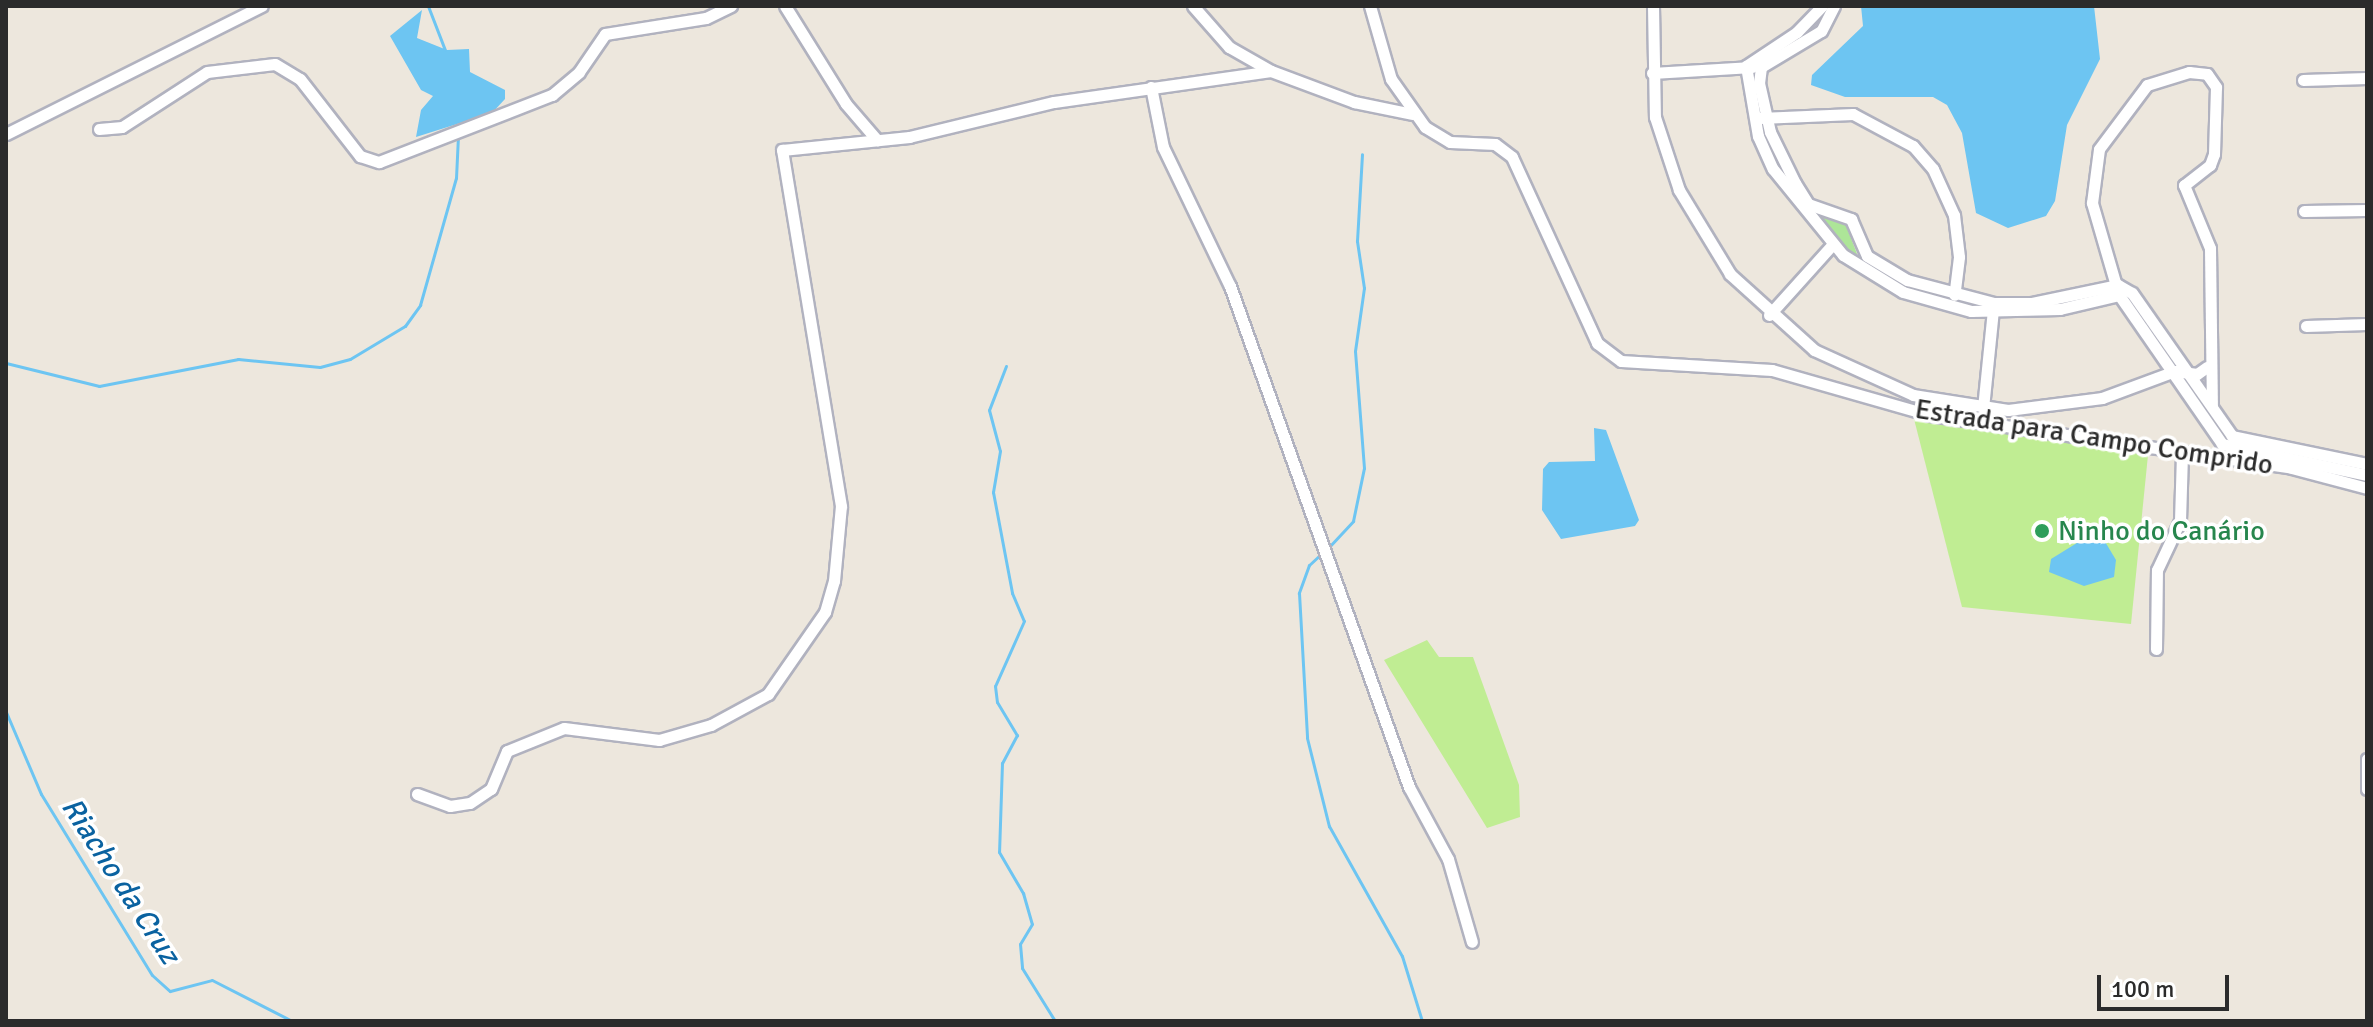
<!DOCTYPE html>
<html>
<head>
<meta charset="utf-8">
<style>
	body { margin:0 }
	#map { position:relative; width:2373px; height:1027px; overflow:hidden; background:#ede7dd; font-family:Signika,sans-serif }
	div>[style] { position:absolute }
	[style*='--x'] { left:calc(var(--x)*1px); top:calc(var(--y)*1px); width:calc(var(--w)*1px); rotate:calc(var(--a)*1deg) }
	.green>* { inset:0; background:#ade598 }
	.pitch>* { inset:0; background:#c0ed93 }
	.water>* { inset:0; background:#6dc5f2 }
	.stream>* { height:3px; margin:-1.5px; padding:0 1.5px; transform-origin:1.5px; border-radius:1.5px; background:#6dc5f2 }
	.roads { filter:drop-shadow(2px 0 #b1b2bf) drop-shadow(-2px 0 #b1b2bf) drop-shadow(0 2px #b1b2bf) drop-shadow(0 -2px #b1b2bf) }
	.minor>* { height:11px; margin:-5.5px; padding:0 5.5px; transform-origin:5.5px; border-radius:5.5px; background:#fff }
	.dots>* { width:22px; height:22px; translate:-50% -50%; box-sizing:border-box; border:4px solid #fff; border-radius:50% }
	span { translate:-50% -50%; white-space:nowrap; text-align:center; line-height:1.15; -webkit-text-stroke:7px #fff; paint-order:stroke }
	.street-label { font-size:28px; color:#2b2b2b }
	.leisure-label { font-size:28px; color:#27864d }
	.left { translate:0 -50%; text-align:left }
	.water-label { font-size:30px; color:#0a62a0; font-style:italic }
	.frame { position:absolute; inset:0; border:8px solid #2b2b2b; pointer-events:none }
	.scale { position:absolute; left:2097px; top:975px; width:132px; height:36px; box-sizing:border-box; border:4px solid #2b2b2b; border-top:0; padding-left:10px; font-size:24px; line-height:28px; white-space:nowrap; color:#2b2b2b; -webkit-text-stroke:6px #fff; paint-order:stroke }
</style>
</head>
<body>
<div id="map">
	<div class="green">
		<i style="clip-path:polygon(1813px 211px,1844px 220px,1859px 259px,1851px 258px)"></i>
	</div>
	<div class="pitch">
		<i style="clip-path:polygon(1914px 419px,2148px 455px,2131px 624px,1962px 607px)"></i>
		<i style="clip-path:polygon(1427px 640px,1439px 657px,1473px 657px,1519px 785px,1520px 817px,1487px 828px,1384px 660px)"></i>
	</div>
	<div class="water">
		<i style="clip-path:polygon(1861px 6px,2094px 6px,2100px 59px,2067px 125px,2055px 201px,2046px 216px,2008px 228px,1976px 213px,1962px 133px,1947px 105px,1933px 97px,1845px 97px,1811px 85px,1812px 75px,1863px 26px)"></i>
		<i style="clip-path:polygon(422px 10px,417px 38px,447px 50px,469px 49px,470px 72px,505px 90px,505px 99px,492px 113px,416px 137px,421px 110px,433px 96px,421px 90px,390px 36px)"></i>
		<i style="clip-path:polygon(1594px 428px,1606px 430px,1639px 520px,1635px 526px,1561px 539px,1542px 510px,1543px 469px,1549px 462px,1595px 461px)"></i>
		<i style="clip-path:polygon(2098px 530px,2116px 560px,2114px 577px,2084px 586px,2049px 572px,2051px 559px)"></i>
	</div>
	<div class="stream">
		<i style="--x:428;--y:6;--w:47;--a:68.9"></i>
		<i style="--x:6;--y:363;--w:96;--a:13.9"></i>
		<i style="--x:99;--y:386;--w:142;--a:-11"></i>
		<i style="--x:238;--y:359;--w:82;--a:5.6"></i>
		<i style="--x:320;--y:367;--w:31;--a:-15"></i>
		<i style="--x:350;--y:359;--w:64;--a:-31"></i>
		<i style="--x:405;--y:326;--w:26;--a:-54"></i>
		<i style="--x:420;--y:305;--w:132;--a:-74.2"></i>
		<i style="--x:456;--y:178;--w:42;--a:-87.3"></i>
		<i style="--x:1006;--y:366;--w:47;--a:111.1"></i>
		<i style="--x:989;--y:410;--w:42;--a:75"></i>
		<i style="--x:1000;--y:451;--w:42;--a:99.7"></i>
		<i style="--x:993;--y:492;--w:103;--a:79.3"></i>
		<i style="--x:1012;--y:593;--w:30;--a:67"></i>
		<i style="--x:1024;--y:621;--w:71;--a:114"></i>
		<i style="--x:995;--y:686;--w:16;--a:83"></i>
		<i style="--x:997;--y:702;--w:39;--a:59"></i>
		<i style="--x:1017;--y:735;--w:32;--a:118"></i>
		<i style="--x:1002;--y:763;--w:89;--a:91.9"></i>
		<i style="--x:999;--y:852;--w:48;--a:59.7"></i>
		<i style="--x:1023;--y:893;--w:32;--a:74"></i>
		<i style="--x:1032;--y:924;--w:23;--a:121"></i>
		<i style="--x:1020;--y:944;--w:24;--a:85"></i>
		<i style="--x:1022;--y:968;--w:62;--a:58.1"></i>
		<i style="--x:1328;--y:548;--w:37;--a:-47"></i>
		<i style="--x:1353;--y:521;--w:54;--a:-78.3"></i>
		<i style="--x:1364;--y:468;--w:117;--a:-94.4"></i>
		<i style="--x:1355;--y:351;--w:64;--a:-81.9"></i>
		<i style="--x:1364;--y:288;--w:48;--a:-98.5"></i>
		<i style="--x:1357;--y:241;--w:87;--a:-86.7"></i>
		<i style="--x:1322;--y:553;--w:18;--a:137"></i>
		<i style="--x:1309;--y:565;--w:30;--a:110"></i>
		<i style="--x:1299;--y:593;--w:145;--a:86.8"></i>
		<i style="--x:1307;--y:738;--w:91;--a:76"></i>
		<i style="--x:1329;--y:826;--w:149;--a:60.7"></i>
		<i style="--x:1402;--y:956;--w:68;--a:72.9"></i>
		<i style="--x:6;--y:712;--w:89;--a:66.9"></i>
		<i style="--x:41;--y:794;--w:212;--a:58.5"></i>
		<i style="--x:152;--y:975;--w:24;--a:42"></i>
		<i style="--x:170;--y:991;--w:43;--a:-14.7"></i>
		<i style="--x:212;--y:980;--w:90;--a:27.1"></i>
	</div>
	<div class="roads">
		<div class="minor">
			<i style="--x:785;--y:6;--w:115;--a:58.1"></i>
			<i style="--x:846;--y:104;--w:48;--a:49.3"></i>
			<i style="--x:1193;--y:6;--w:55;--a:48.7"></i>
			<i style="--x:1229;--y:47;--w:48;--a:29.7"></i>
			<i style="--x:1370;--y:6;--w:76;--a:74"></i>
			<i style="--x:1391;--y:79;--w:59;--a:54.7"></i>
			<i style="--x:1425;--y:127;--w:29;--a:31"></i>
			<i style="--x:1450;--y:142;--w:45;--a:2.5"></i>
			<i style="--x:1495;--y:144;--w:21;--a:37"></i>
			<i style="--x:1512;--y:157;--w:205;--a:65.4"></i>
			<i style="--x:1597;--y:343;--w:30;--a:37"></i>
			<i style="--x:1621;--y:361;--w:151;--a:3.4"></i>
			<i style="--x:1772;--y:370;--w:164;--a:15.9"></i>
			<i style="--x:1930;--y:415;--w:366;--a:8.3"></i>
			<i style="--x:2292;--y:468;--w:78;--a:14.9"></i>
			<i style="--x:1653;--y:6;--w:111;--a:89"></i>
			<i style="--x:1655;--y:117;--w:77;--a:71.8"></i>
			<i style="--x:1679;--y:190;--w:98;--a:58.7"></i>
			<i style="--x:1730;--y:274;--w:113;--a:42.1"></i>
			<i style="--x:1814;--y:350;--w:109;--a:24.4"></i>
			<i style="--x:1913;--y:395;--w:96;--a:9"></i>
			<i style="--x:2008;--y:410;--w:95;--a:-7.3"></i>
			<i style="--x:2102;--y:398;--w:78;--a:-20.3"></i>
			<i style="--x:2175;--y:371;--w:22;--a:8"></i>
			<i style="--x:2197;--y:374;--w:12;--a:-35"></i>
			<i style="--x:1822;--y:6;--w:36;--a:134"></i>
			<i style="--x:1797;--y:32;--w:61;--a:146.3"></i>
			<i style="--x:1746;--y:66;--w:71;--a:80.3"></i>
			<i style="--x:1758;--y:136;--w:36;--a:66"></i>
			<i style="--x:1773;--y:169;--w:111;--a:50.9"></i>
			<i style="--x:1843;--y:255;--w:70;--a:31.7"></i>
			<i style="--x:1903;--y:292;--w:71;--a:15.6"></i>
			<i style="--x:1971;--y:311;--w:89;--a:-1.3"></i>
			<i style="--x:2060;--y:309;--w:61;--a:-13.3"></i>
			<i style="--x:2119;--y:295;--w:181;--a:55.3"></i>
			<i style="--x:2222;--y:444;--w:148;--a:12.1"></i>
			<i style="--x:1834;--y:6;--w:28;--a:117"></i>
			<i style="--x:1821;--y:31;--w:70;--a:149"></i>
			<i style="--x:1761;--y:67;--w:16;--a:97"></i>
			<i style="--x:1759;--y:83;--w:50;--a:77.3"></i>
			<i style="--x:1770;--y:132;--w:57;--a:63.9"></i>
			<i style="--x:1795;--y:183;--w:25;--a:58"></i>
			<i style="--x:1808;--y:204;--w:46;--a:19.2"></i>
			<i style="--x:1851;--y:219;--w:40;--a:66.6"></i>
			<i style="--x:1867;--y:256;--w:47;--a:31"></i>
			<i style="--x:1907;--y:280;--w:90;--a:14.8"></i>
			<i style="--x:1994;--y:303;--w:38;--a:0"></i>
			<i style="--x:2032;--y:303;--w:88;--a:-11.8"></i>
			<i style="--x:2118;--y:285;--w:16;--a:30"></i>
			<i style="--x:2132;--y:293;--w:174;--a:55"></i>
			<i style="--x:2232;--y:436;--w:138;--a:11.7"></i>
			<i style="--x:1652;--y:73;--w:100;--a:-3.4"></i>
			<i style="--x:2303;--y:80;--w:64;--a:-1.8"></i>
			<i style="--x:1151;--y:87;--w:61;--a:78.7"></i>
			<i style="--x:1163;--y:147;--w:154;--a:64.3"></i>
			<i style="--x:1230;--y:286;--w:532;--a:70.34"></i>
			<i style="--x:1409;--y:787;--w:82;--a:61.6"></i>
			<i style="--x:1448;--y:859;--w:86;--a:73.9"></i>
			<i style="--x:1760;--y:118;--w:93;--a:-2.5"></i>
			<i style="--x:1853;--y:114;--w:68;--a:28.1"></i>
			<i style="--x:1913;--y:146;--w:30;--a:49"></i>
			<i style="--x:1933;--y:169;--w:51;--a:65.5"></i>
			<i style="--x:1954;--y:215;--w:42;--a:83.2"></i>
			<i style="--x:1959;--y:257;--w:38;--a:97"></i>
			<i style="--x:99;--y:129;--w:23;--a:-5"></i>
			<i style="--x:122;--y:127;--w:101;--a:-32.9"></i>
			<i style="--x:207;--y:72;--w:68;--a:-6.7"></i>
			<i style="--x:275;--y:64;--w:29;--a:31"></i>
			<i style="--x:300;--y:79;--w:98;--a:52.1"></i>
			<i style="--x:360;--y:156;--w:20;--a:18"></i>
			<i style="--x:379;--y:162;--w:186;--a:-21.2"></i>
			<i style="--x:552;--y:95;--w:35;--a:-40"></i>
			<i style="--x:579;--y:72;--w:46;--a:-55.6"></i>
			<i style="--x:605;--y:34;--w:102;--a:-9"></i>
			<i style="--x:706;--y:18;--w:28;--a:-26"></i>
			<i style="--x:6;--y:134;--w:286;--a:-26.6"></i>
			<i style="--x:2304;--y:211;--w:63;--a:-0.9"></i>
			<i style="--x:2117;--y:289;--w:90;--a:-106.2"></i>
			<i style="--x:2092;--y:203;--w:54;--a:-82.6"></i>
			<i style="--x:2099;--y:149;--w:80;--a:-53.1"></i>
			<i style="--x:2147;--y:85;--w:44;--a:-17.2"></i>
			<i style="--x:2189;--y:72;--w:18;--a:6"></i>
			<i style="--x:2207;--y:74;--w:16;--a:55"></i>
			<i style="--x:2216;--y:87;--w:67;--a:91.7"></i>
			<i style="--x:2214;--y:154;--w:12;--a:110"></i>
			<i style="--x:2210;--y:165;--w:33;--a:142"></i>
			<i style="--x:2184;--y:185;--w:68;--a:67.6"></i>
			<i style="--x:2210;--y:248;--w:157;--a:89.3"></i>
			<i style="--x:1769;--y:315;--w:94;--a:-48"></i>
			<i style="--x:2306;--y:326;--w:61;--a:-1.9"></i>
			<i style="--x:1983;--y:408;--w:100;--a:-84.2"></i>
			<i style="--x:2156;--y:649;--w:79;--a:-89.3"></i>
			<i style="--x:2157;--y:570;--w:54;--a:-64.9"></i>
			<i style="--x:2180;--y:521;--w:67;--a:-88.3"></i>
			<i style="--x:2367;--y:759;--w:30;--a:90"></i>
			<i style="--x:417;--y:794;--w:35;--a:20"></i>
			<i style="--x:450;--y:806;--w:20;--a:-9"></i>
			<i style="--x:470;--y:803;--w:25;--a:-34"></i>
			<i style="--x:491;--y:789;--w:41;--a:-67.2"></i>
			<i style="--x:507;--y:751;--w:61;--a:-22"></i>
			<i style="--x:564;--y:728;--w:96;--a:7.2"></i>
			<i style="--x:659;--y:740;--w:54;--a:-16.1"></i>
			<i style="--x:711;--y:725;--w:65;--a:-28.5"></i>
			<i style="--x:768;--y:694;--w:100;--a:-55.2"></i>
			<i style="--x:825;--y:612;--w:32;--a:-74"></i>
			<i style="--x:834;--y:581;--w:75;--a:-84.7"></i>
			<i style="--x:841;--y:506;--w:361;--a:-99.4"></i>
			<i style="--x:782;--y:150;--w:128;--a:-5.8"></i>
			<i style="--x:909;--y:137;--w:149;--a:-13.6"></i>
			<i style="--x:1054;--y:102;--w:219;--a:-8.1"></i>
			<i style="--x:1271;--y:71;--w:89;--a:20.5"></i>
			<i style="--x:1354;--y:102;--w:59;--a:11.7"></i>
		</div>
	</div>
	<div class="dots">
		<i style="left:2042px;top:531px;background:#2e9e5b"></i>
	</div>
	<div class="street-label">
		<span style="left:2094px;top:437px;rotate:9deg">Estrada para Campo Comprido</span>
	</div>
	<div class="leisure-label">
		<span class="left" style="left:2058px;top:531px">Ninho do Canário</span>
	</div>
	<div class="water-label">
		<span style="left:120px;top:881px;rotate:57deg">Riacho da Cruz</span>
	</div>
	<div class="frame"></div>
	<div class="scale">100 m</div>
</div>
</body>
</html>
